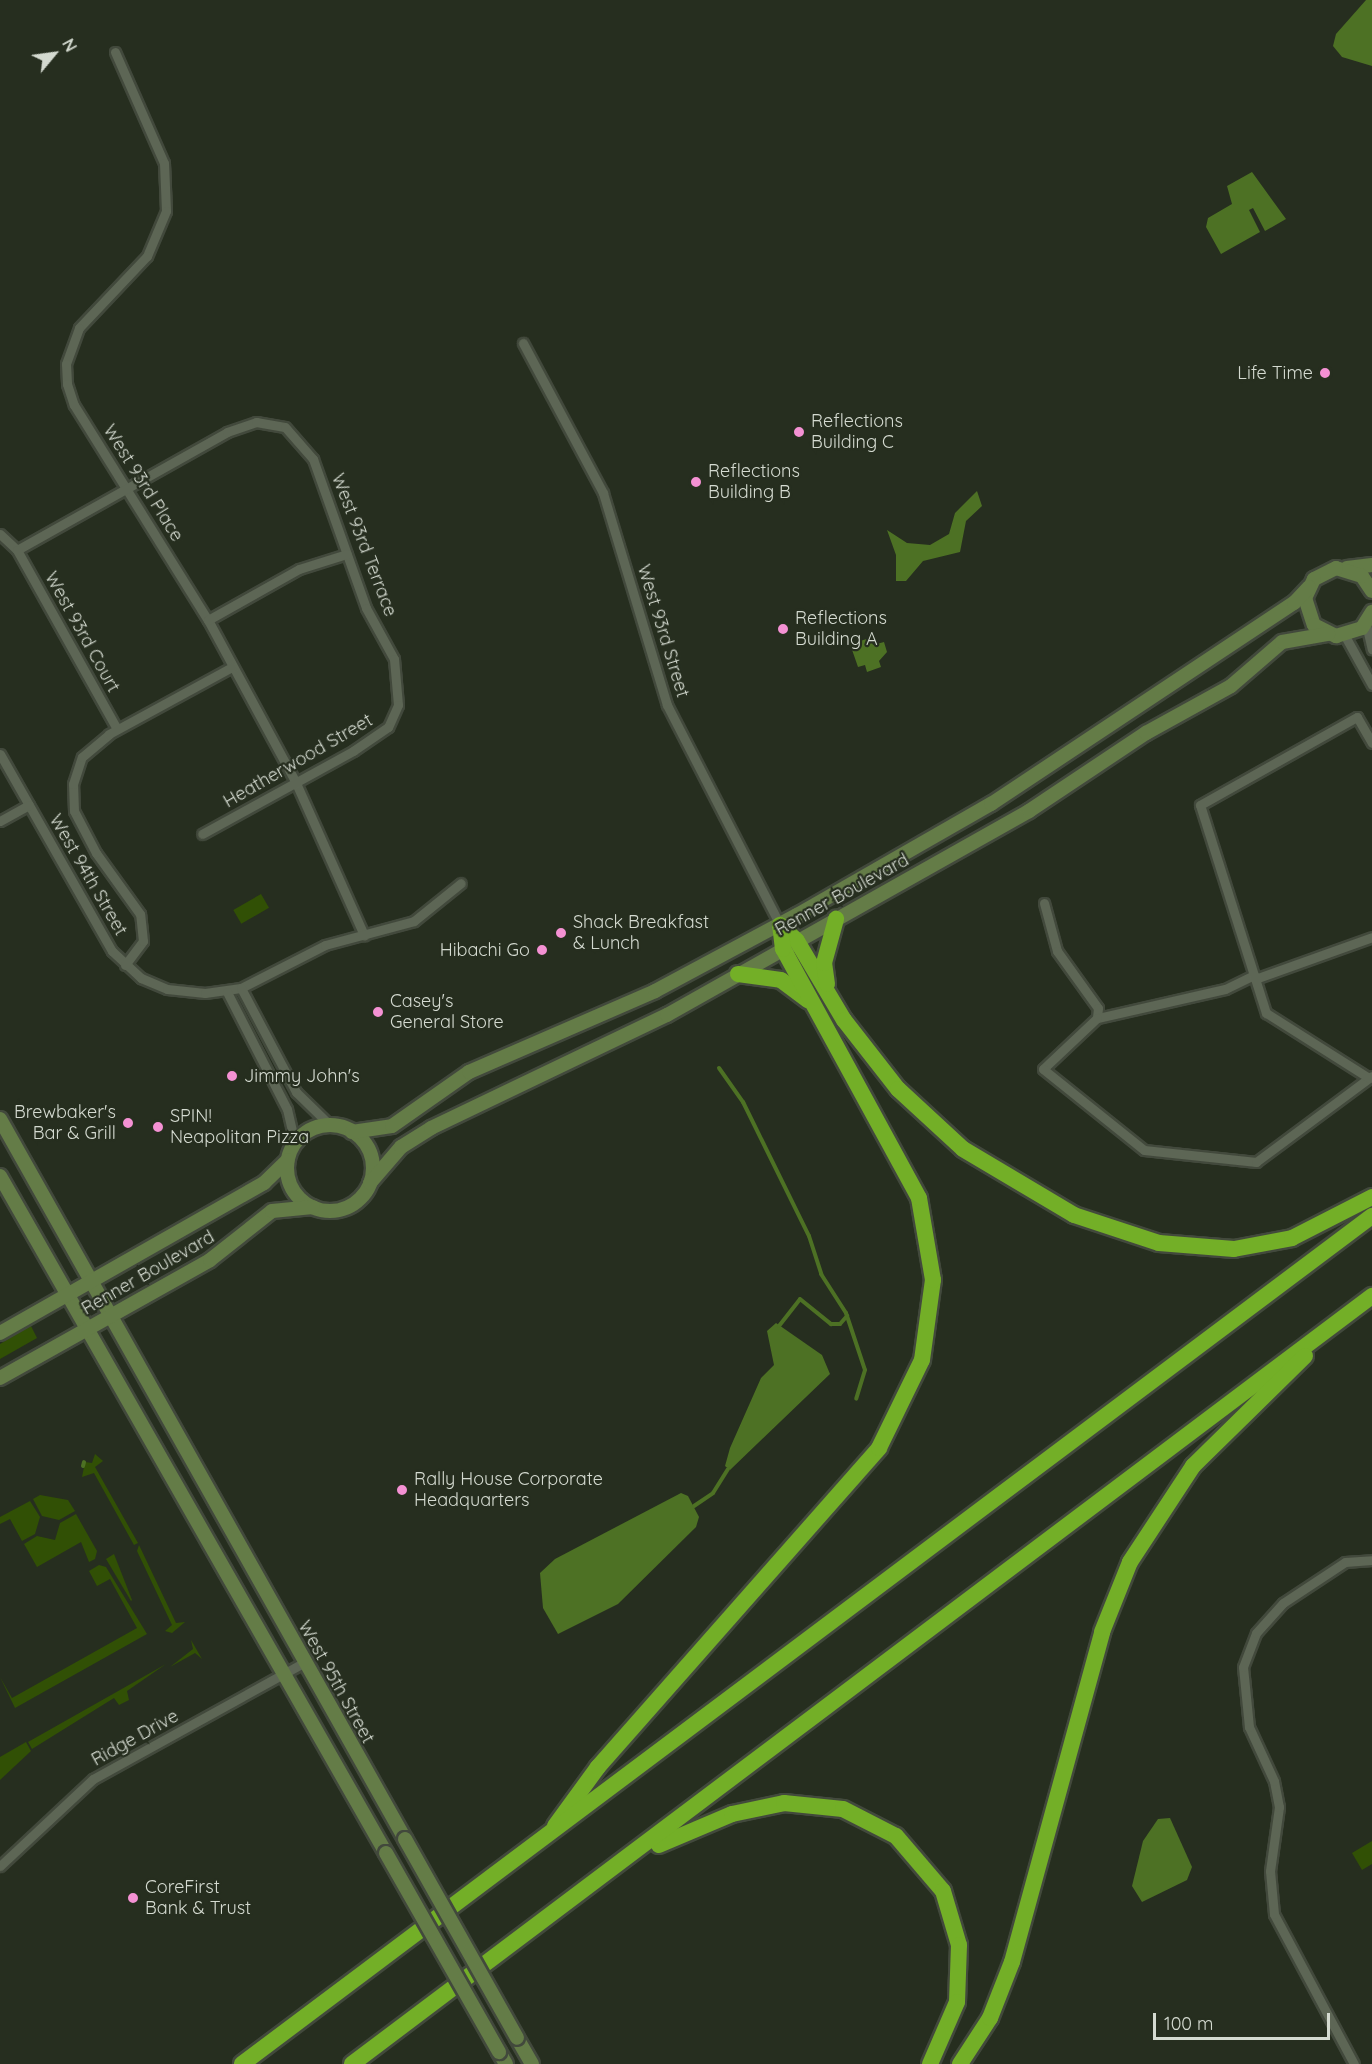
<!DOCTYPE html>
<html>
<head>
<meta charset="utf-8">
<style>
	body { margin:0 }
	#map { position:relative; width:1372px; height:2064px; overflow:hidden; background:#262e1f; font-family:Quicksand,sans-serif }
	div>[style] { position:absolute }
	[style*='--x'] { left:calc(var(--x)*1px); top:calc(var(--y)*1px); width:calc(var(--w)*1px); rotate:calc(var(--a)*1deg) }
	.green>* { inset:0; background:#315005; transform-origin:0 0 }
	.water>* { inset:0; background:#4d7124 }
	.stream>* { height:4px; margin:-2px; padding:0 2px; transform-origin:2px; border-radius:2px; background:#4d7124 }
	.roads { filter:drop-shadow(2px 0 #42493c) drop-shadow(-2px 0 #42493c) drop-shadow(0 2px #42493c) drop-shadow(0 -2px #42493c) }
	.street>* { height:9px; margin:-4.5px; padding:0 4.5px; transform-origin:4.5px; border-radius:4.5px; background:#5d6655 }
	.secondary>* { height:14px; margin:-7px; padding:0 7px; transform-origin:7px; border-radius:7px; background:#647c47 }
	.secondary>.ring { margin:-7px; padding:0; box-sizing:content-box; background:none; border:14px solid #647c47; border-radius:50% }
	.highway>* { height:16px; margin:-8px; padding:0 8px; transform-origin:8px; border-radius:8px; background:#73af27 }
	.bridges { filter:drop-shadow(2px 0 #42493c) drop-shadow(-2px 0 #42493c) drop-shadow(0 2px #42493c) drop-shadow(0 -2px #42493c) }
	.secondary-bridge>* { height:14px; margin:-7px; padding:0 7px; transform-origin:7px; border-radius:7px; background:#647c47 }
	.dots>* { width:16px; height:16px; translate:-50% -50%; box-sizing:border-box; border:3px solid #262e1f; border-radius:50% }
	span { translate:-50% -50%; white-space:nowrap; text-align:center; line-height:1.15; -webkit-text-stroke:4.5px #262e1f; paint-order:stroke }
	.poi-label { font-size:18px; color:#d4dad0 }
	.right { translate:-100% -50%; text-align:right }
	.left { translate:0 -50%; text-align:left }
	.street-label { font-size:18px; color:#d4dad0 }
	.north { position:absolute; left:24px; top:24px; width:60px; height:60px; -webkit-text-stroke:4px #262e1f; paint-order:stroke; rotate:61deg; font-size:16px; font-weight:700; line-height:24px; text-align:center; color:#d4dad0 }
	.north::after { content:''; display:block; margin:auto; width:21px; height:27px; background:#d4dad0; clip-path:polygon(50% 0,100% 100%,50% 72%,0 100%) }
	.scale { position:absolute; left:1153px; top:2013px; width:177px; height:27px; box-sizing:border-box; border:3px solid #d4dad0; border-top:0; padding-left:8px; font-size:18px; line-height:21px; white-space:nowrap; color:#d4dad0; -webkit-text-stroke:4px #262e1f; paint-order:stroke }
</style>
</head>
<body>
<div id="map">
	<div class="green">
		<i style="left:261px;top:894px;width:16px;height:32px;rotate:60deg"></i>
		<i style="clip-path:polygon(31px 1326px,37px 1338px,0 1359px,0 1344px)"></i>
		<i style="clip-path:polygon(95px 1454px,103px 1461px,95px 1467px,138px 1543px,134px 1545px,94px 1473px,82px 1477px,85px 1462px,92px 1463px)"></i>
		<i style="clip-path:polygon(40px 1495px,68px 1500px,75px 1511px,59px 1520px,42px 1516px,33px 1499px)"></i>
		<i style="clip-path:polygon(30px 1501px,40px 1517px,35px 1534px,22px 1541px,10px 1519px,0 1524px,0 1517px)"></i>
		<i style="clip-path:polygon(76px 1514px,97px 1551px,95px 1559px,89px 1562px,81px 1542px,37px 1567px,24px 1544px,37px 1536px,55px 1540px,60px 1523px)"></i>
		<i style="clip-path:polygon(139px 1545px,176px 1623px,185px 1622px,172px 1633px,165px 1631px,172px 1625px,137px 1551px)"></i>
		<i style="clip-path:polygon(114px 1554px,132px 1600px,131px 1601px,106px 1559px)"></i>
		<i style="clip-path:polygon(99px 1565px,106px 1567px,147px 1634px,15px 1708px,0 1677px,12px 1698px,137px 1628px,110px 1579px,97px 1586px,89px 1571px)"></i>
		<i style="clip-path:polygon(191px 1640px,202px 1659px,195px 1653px,170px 1667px,193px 1649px)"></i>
		<i style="clip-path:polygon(166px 1664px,127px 1691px,129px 1700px,119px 1705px,114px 1698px,32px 1749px,28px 1742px)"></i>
		<i style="clip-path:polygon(26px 1742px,31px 1751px,0 1780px,0 1757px)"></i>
		<i style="clip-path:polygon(1372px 1841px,1372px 1864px,1362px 1870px,1352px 1853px)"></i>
	</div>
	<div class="water">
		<i style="clip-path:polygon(1366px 0,1372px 0,1372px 66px,1342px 57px,1333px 46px,1336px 34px)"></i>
		<i style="clip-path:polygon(1252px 172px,1286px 219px,1265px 231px,1253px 208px,1249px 210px,1260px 232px,1221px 254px,1206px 227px,1208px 218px,1232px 204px,1227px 186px)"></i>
		<i style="clip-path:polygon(977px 491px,982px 506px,966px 521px,960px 552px,923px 561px,906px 581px,896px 581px,896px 555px,887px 530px,907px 543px,930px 545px,949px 534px,955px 513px)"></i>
		<i style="clip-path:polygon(870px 638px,873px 645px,884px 642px,887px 652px,879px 661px,881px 667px,867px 672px,865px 665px,858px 667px,850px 644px)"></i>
		<i style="clip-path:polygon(776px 1323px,822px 1355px,830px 1374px,730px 1470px,725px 1466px,730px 1448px,761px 1378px,774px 1365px,767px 1331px)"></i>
		<i style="clip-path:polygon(681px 1493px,688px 1496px,699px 1517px,696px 1527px,618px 1604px,558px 1634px,543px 1608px,540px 1573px,555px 1559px)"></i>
		<i style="clip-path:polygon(1170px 1818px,1192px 1867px,1187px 1880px,1142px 1902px,1132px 1886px,1143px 1841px,1158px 1819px)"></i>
	</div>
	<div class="stream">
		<i style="--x:719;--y:1068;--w:42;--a:54.8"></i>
		<i style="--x:743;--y:1102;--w:149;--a:63.8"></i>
		<i style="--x:809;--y:1236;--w:40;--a:72"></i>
		<i style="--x:821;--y:1274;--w:46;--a:57.3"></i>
		<i style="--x:846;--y:1313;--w:60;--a:71.6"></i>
		<i style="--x:865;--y:1370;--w:30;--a:107"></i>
		<i style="--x:779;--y:1326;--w:34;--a:-52"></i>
		<i style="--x:800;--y:1299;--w:40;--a:39"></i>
		<i style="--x:831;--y:1324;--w:9;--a:0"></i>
		<i style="--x:840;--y:1324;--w:11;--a:-49"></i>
		<i style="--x:83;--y:1466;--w:4;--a:-76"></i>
		<i style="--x:694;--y:1506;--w:23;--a:-34"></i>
		<i style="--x:713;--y:1493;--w:28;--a:-58"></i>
	</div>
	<div class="roads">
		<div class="street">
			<i style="--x:115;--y:52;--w:121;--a:66.2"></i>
			<i style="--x:164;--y:163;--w:48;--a:87.6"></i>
			<i style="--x:166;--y:211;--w:49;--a:112.9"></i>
			<i style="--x:147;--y:256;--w:99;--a:133.4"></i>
			<i style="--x:79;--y:328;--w:38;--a:110"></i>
			<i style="--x:66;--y:364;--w:20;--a:87"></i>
			<i style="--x:67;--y:384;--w:22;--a:72"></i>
			<i style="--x:74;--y:405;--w:253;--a:58.1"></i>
			<i style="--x:208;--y:620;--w:185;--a:61.6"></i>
			<i style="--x:296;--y:783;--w:167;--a:65.9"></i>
			<i style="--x:523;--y:343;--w:170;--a:61.9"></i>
			<i style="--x:603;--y:493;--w:221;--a:73.2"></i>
			<i style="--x:667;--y:705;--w:247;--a:62.8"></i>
			<i style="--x:0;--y:534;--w:23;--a:43"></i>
			<i style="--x:17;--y:550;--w:241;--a:-29.3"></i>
			<i style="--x:227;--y:432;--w:31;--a:-19"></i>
			<i style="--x:256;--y:422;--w:29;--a:10"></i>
			<i style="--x:285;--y:427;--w:43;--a:48.8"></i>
			<i style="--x:313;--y:459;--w:158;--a:70.4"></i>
			<i style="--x:366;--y:608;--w:58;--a:61.2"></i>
			<i style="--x:394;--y:659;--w:46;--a:85"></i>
			<i style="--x:398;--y:705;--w:24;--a:114"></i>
			<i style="--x:388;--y:727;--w:42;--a:145.6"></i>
			<i style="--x:353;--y:751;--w:172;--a:151.2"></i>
			<i style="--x:17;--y:550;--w:205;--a:60.8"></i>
			<i style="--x:208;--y:620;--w:104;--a:-29.3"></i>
			<i style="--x:299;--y:569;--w:50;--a:-17.4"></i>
			<i style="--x:1366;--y:624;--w:26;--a:77"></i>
			<i style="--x:1345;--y:636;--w:56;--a:61.1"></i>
			<i style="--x:0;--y:754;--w:227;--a:60.4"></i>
			<i style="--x:112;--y:951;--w:40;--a:43"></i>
			<i style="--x:141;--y:978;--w:28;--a:23"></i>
			<i style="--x:167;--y:989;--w:38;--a:6"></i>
			<i style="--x:205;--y:993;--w:36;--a:-8"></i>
			<i style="--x:241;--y:988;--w:94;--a:-27.1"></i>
			<i style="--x:325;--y:945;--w:92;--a:-15.1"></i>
			<i style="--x:414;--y:921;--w:60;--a:-39"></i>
			<i style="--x:0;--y:821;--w:33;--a:-29"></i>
			<i style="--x:1044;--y:903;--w:50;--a:74.8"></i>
			<i style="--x:1057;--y:951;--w:70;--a:54.3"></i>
			<i style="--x:1098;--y:1008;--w:10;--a:96"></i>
			<i style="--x:125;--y:965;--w:30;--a:-53"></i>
			<i style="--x:143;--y:941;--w:27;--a:-96"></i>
			<i style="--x:140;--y:914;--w:75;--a:-125.8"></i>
			<i style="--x:96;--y:853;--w:47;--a:-117.6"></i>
			<i style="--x:74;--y:811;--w:27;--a:-92"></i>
			<i style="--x:73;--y:784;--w:28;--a:-72"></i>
			<i style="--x:82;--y:757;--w:35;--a:-40"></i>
			<i style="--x:109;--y:734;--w:140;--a:-28.6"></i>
			<i style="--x:1254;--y:975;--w:32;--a:154"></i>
			<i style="--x:1225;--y:989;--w:131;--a:167.2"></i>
			<i style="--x:1097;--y:1018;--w:74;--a:136.6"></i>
			<i style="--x:1043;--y:1069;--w:129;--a:38.7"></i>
			<i style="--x:1144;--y:1150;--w:113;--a:6.1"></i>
			<i style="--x:1256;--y:1162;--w:144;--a:-36.6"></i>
			<i style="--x:1255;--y:979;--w:124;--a:-19.7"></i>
			<i style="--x:241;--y:988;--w:118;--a:62.1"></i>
			<i style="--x:296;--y:1092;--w:49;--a:44.2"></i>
			<i style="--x:227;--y:992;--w:131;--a:62.9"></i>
			<i style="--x:287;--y:1109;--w:35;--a:77"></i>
			<i style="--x:1369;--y:1078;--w:122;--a:-147.7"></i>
			<i style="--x:1266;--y:1013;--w:218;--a:-107.6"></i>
			<i style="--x:1200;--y:805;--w:180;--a:-29.3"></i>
			<i style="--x:1357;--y:717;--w:30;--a:60"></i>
			<i style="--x:0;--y:1866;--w:127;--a:-43.1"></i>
			<i style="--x:93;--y:1779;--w:240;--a:-28.9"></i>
			<i style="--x:1354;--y:2064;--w:170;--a:-118.1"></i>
			<i style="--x:1274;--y:1914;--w:43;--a:-95.3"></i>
			<i style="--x:1270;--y:1871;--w:65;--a:-82"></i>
			<i style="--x:1279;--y:1807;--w:26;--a:-101"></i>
			<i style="--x:1274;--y:1781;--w:60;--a:-114.8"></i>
			<i style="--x:1249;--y:1727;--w:60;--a:-95.7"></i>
			<i style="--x:1243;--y:1667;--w:36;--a:-69"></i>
			<i style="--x:1256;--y:1633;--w:40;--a:-48"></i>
			<i style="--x:1283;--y:1603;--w:74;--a:-33.5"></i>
			<i style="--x:1345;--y:1562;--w:27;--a:-4"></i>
		</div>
		<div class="secondary">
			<i style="--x:1347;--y:568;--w:25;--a:-7"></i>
			<i style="--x:1372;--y:591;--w:18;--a:-124"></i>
			<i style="--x:1362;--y:576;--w:27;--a:-163"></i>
			<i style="--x:1336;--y:568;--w:25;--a:153"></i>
			<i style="--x:1314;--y:579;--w:21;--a:115"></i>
			<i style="--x:1305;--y:598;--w:28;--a:72"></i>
			<i style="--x:1314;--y:625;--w:25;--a:27"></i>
			<i style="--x:1336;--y:636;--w:27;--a:-17"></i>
			<i style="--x:1362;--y:628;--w:19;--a:-58"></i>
			<i style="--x:0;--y:1119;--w:826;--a:60.64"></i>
			<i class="ring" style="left:287px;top:1125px;width:72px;height:72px"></i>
			<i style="--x:352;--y:1132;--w:40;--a:-8.5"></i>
			<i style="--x:392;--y:1126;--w:94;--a:-35"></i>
			<i style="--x:469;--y:1072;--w:203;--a:-23.5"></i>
			<i style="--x:655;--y:991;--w:161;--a:-28.2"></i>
			<i style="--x:797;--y:915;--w:224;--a:-29.8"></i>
			<i style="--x:991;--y:804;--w:364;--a:-33.6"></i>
			<i style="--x:1294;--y:603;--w:22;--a:-47"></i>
			<i style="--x:0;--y:1176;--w:779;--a:60.31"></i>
			<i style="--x:370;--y:1183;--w:48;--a:-49.3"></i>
			<i style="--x:401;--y:1147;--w:36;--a:-32"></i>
			<i style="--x:431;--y:1128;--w:262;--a:-25.6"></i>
			<i style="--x:667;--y:1015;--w:416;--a:-29.4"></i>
			<i style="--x:1029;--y:811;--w:141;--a:-33.7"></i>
			<i style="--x:1146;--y:733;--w:97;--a:-28.9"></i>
			<i style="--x:1231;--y:686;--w:67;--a:-40.8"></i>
			<i style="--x:1282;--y:642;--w:47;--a:-9.9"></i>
			<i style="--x:0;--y:1333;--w:304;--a:-29.6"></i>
			<i style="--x:264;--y:1183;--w:33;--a:-44"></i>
			<i style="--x:0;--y:1378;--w:241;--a:-29.3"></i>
			<i style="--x:210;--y:1260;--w:79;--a:-38.3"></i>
			<i style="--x:272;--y:1211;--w:41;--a:-5.6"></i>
			<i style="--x:517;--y:2038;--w:30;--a:60"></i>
			<i style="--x:499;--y:2052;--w:14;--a:60"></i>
		</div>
		<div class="highway">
			<i style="--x:780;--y:925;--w:23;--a:43"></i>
			<i style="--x:797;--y:941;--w:92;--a:59.3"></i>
			<i style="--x:844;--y:1020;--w:88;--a:52"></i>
			<i style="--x:898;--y:1089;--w:88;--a:42.7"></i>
			<i style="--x:963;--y:1149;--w:129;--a:30.7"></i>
			<i style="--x:1074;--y:1215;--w:89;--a:18.2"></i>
			<i style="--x:1159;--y:1243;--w:75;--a:4.6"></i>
			<i style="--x:1234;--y:1249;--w:59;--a:-10.7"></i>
			<i style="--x:1292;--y:1238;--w:90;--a:-27.1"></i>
			<i style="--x:738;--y:974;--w:43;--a:7.9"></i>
			<i style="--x:781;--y:980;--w:34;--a:37"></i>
			<i style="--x:827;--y:984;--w:21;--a:-98"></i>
			<i style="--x:824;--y:963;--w:46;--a:-74.7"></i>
			<i style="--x:555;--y:1826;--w:73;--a:-53.9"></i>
			<i style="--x:598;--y:1767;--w:425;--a:-48.6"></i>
			<i style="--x:879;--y:1448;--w:98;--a:-64"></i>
			<i style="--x:922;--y:1360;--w:81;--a:-82.2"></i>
			<i style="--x:933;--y:1280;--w:83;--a:-99.7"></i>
			<i style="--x:919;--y:1198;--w:284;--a:-118.6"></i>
			<i style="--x:783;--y:949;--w:24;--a:-97"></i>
			<i style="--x:659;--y:1845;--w:79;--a:-23"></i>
			<i style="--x:732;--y:1814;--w:53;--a:-11.9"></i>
			<i style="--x:784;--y:1803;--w:59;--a:5.8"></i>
			<i style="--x:843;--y:1809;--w:59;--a:27"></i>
			<i style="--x:896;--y:1836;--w:72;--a:49.5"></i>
			<i style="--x:943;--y:1891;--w:56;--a:73.5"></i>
			<i style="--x:959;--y:1945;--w:57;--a:92"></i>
			<i style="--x:957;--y:2002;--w:68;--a:113.5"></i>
			<i style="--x:242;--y:2064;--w:1413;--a:-36.89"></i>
			<i style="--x:352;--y:2064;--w:1277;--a:-36.98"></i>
			<i style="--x:960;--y:2064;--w:55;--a:-56.9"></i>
			<i style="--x:990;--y:2018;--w:60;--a:-68.6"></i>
			<i style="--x:1012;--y:1962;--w:342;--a:-74.7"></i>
			<i style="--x:1102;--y:1632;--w:75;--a:-68.2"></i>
			<i style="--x:1130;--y:1562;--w:115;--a:-56.7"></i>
			<i style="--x:1193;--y:1466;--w:157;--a:-44.5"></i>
		</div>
	</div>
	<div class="bridges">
		<div class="secondary-bridge">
			<i style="--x:405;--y:1839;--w:228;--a:60.6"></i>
			<i style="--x:386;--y:1853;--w:229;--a:60.4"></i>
		</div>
	</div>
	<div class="dots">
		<i style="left:1325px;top:373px;background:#f491d3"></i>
		<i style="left:799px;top:432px;background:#f491d3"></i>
		<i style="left:696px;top:482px;background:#f491d3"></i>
		<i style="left:783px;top:629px;background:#f491d3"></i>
		<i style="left:561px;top:933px;background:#f491d3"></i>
		<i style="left:542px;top:950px;background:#f491d3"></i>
		<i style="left:378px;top:1012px;background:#f491d3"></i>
		<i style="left:232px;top:1076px;background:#f491d3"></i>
		<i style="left:128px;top:1123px;background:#f491d3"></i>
		<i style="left:158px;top:1127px;background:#f491d3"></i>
		<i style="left:402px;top:1490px;background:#f491d3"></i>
		<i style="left:133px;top:1898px;background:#f491d3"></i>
	</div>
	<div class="poi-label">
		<span class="right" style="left:1313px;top:373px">Life Time</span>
		<span class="left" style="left:811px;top:432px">Reflections<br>Building C</span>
		<span class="left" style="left:708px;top:482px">Reflections<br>Building B</span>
		<span class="left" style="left:795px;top:629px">Reflections<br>Building A</span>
		<span class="left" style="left:573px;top:933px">Shack Breakfast<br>&amp; Lunch</span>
		<span class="right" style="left:530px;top:950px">Hibachi Go</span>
		<span class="left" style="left:390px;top:1012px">Casey's<br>General Store</span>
		<span class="left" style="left:244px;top:1076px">Jimmy John's</span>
		<span class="right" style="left:116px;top:1123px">Brewbaker's<br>Bar &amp; Grill</span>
		<span class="left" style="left:170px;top:1127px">SPIN!<br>Neapolitan Pizza</span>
		<span class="left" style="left:414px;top:1490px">Rally House Corporate<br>Headquarters</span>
		<span class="left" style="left:145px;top:1898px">CoreFirst<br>Bank &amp; Trust</span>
	</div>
	<div class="street-label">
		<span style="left:143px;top:483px;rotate:58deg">West 93rd Place</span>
		<span style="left:364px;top:545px;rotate:69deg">West 93rd Terrace</span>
		<span style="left:663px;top:631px;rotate:73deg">West 93rd Street</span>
		<span style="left:82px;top:632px;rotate:61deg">West 93rd Court</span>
		<span style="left:298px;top:761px;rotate:-30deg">Heatherwood Street</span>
		<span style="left:88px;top:875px;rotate:60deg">West 94th Street</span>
		<span style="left:842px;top:895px;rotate:-29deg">Renner Boulevard</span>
		<span style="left:148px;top:1273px;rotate:-30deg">Renner Boulevard</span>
		<span style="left:336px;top:1682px;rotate:61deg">West 95th Street</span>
		<span style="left:135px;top:1738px;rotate:-29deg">Ridge Drive</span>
	</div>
	<div class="north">N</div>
	<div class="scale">100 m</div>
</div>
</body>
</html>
